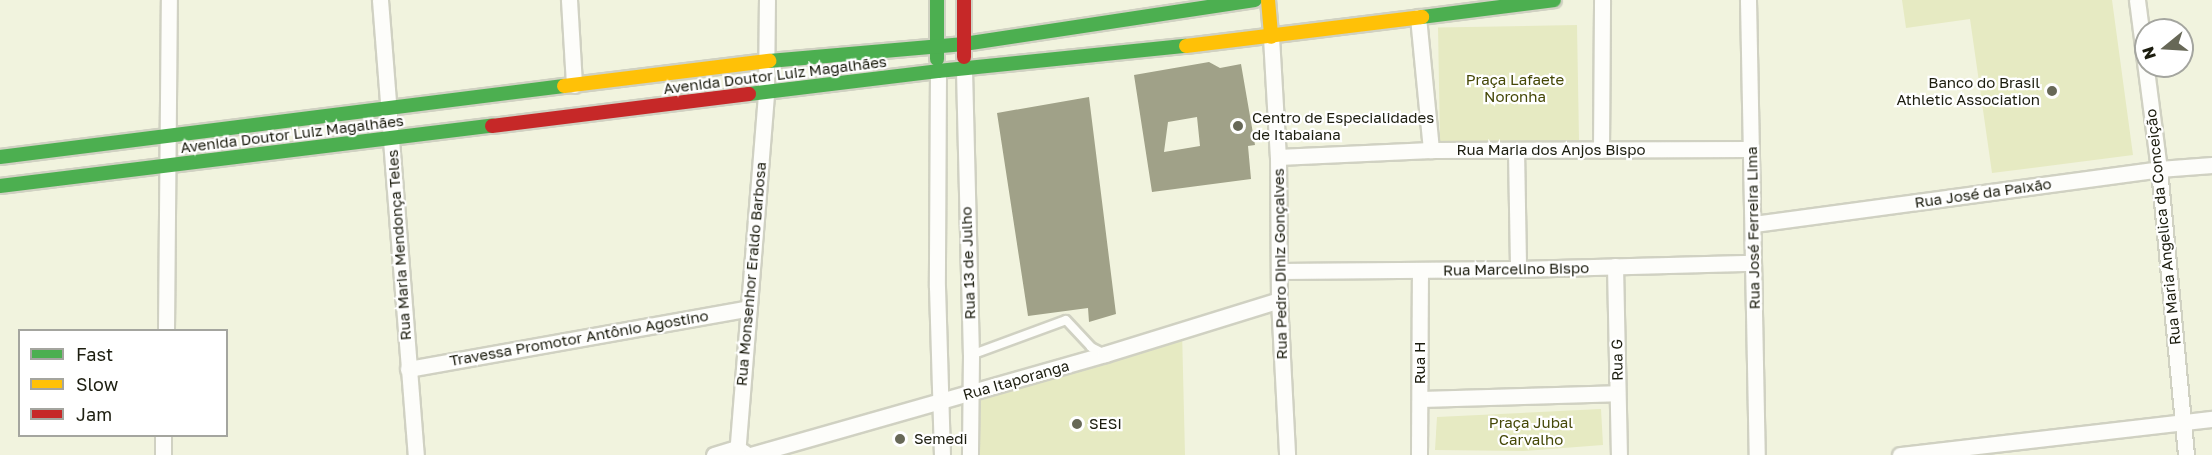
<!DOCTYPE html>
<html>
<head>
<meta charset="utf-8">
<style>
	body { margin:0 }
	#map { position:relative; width:2212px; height:455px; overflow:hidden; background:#f1f3de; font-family:"Golos Text",sans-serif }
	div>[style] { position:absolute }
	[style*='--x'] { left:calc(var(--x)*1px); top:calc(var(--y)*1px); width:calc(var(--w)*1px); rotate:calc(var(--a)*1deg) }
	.green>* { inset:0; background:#e6eac2; transform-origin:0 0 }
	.building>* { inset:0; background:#a0a188 }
	.roads { filter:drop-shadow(2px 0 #d0d1c2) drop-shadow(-2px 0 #d0d1c2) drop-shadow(0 2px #d0d1c2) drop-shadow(0 -2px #d0d1c2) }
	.lane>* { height:8px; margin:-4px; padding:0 4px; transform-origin:4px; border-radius:4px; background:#fdfdfa }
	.street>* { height:15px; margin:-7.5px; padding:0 7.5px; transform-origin:7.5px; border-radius:7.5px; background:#fdfdfa }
	.fast>* { height:14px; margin:-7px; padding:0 7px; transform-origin:7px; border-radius:7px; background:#4caf50 }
	.slow>* { height:14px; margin:-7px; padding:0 7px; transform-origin:7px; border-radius:7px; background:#ffc107 }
	.jam>* { height:14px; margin:-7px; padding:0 7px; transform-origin:7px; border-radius:7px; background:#c62828 }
	.dots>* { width:16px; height:16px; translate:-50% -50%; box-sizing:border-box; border:3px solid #fff; border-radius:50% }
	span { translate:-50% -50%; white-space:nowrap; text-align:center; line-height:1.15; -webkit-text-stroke:4.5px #fff; paint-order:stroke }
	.street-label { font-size:15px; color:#1c1d0f }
	.park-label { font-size:15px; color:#454807 }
	.poi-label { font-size:15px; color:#1c1d0f }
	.right { translate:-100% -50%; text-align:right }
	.left { translate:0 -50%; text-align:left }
	.legend { position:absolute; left:18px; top:329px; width:210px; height:108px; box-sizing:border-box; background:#fff; border:2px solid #a4a59f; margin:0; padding:8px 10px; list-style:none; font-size:18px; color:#1c1d0f }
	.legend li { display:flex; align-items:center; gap:12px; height:30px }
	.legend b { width:30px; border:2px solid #a4a59f }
	.north { position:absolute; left:2134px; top:18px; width:60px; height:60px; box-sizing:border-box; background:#fff; border:2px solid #a4a59f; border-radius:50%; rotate:252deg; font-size:16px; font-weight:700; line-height:24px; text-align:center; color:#1c1d0f }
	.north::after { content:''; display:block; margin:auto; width:21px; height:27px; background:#676857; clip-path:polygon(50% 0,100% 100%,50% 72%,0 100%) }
</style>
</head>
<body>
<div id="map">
	<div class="green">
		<i style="clip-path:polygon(1902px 0,2112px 0,2133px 155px,1992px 173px,1970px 19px,1906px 28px)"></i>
		<i style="left:1577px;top:25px;width:118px;height:139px;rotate:89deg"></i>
		<i style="clip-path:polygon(1182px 330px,1185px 455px,970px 455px,970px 393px)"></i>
		<i style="clip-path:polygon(1601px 409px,1603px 445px,1524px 451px,1435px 450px,1437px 417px)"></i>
	</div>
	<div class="building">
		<i style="clip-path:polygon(evenodd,1209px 62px,1220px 68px,1241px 64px,1255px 145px,1248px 146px,1251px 179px,1152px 192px,1134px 75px,1209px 62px,1197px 117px,1200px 146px,1164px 152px,1168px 122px,1197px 117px)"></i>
		<i style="clip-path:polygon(1089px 97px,1116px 314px,1089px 322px,1088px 308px,1028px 316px,997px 113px)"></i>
	</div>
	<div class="roads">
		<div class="lane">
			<i style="--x:971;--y:355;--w:101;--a:-20.2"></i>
			<i style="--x:1066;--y:320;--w:37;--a:47"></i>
			<i style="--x:1091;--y:347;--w:13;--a:27"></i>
		</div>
		<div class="street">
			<i style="--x:380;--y:0;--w:456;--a:85.5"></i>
			<i style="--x:569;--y:0;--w:85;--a:86.6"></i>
			<i style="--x:1748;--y:0;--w:455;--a:88.9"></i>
			<i style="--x:2137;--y:0;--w:170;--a:82.6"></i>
			<i style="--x:2159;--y:169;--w:287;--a:84.6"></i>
			<i style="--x:1418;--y:17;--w:134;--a:84.4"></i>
			<i style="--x:1271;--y:37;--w:120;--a:86.7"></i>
			<i style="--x:1278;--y:157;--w:143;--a:89.6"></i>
			<i style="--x:1279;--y:300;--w:155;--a:87"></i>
			<i style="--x:964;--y:70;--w:285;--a:88.6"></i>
			<i style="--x:971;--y:355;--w:100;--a:90.6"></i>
			<i style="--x:938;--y:71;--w:216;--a:90.3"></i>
			<i style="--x:937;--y:287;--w:168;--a:88.3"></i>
			<i style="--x:1516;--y:150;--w:119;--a:89"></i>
			<i style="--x:1601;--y:150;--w:150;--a:-89.6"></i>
			<i style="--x:1278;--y:157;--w:153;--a:-2.6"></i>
			<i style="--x:1431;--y:150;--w:320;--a:-0.2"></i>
			<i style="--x:1754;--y:224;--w:409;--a:-7.7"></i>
			<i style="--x:2159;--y:169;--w:53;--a:-4.3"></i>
			<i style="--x:1615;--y:266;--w:189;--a:88.8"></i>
			<i style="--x:1279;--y:271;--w:239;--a:-0.5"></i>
			<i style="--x:1518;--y:269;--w:235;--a:-1.5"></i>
			<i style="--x:166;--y:330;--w:330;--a:-89.5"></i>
			<i style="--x:408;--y:369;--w:346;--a:-10.1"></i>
			<i style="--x:1420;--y:399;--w:197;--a:-1.7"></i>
			<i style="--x:163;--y:455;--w:19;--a:-90"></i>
			<i style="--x:714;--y:455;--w:24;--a:-17"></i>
			<i style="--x:737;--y:448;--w:9;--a:32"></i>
			<i style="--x:737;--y:455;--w:363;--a:-85.4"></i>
			<i style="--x:766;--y:93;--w:93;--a:-89.4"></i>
			<i style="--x:751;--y:455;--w:368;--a:-15.9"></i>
			<i style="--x:1105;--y:354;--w:182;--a:-17.2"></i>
			<i style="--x:1419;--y:455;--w:184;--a:-89.7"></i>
			<i style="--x:1900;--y:455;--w:314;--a:-6.6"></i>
		</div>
		<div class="fast">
			<i style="--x:937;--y:0;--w:59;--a:90"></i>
			<i style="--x:1422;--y:17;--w:133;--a:-7.3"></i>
			<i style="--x:769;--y:61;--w:196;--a:-5"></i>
			<i style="--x:964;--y:44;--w:294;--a:-8.6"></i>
			<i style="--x:749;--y:94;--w:190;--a:-6.9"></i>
			<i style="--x:938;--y:71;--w:249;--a:-5.8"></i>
			<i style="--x:0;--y:157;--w:568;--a:-7.18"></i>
			<i style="--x:0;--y:186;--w:496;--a:-7"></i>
		</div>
		<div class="slow">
			<i style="--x:1268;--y:0;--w:37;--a:85"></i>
			<i style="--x:1186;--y:46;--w:238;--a:-7"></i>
			<i style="--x:564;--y:86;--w:207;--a:-7"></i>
		</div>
		<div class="jam">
			<i style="--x:964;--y:0;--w:57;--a:90"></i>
			<i style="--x:492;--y:126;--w:259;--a:-7.1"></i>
		</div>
	</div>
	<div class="dots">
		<i style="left:2052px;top:91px;background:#676857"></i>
		<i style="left:1238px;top:126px;background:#676857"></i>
		<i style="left:1077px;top:424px;background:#676857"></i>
		<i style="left:900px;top:439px;background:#676857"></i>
	</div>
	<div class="street-label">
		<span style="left:775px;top:75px;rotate:-7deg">Avenida Doutor Luiz Magalhães</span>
		<span style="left:292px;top:134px;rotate:-7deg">Avenida Doutor Luiz Magalhães</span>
		<span style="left:1551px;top:150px">Rua Maria dos Anjos Bispo</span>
		<span style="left:1983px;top:193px;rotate:-8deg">Rua José da Paixão</span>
		<span style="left:2163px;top:227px;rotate:-96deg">Rua Maria Angelica da Conceição</span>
		<span style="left:1753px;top:228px;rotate:-91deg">Rua José Ferreira Lima</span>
		<span style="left:399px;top:245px;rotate:-94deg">Rua Maria Mendonça Teles</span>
		<span style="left:968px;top:263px;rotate:-92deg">Rua 13 de Julho</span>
		<span style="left:1280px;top:264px;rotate:-91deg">Rua Pedro Diniz Gonçalves</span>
		<span style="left:1516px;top:269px;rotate:-1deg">Rua Marcelino Bispo</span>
		<span style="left:751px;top:274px;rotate:-85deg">Rua Monsenhor Eraldo Barbosa</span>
		<span style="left:579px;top:338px;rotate:-10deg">Travessa Promotor Antônio Agostino</span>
		<span style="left:1617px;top:360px;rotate:-91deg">Rua G</span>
		<span style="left:1420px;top:363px;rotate:-90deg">Rua H</span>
		<span style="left:1016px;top:380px;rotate:-16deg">Rua Itaporanga</span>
	</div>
	<div class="park-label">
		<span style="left:1515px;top:88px">Praça Lafaete<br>Noronha</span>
		<span style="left:1531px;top:431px">Praça Jubal<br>Carvalho</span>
	</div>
	<div class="poi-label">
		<span class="right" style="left:2040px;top:91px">Banco do Brasil<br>Athletic Association</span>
		<span class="left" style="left:1252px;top:126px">Centro de Especialidades<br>de Itabaiana</span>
		<span class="left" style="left:1089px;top:424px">SESI</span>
		<span class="left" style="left:914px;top:439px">Semedi</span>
	</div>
	<ul class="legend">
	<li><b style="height:8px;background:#4caf50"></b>Fast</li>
	<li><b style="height:8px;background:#ffc107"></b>Slow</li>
	<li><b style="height:8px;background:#c62828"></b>Jam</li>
	</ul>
	<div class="north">N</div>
</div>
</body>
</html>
